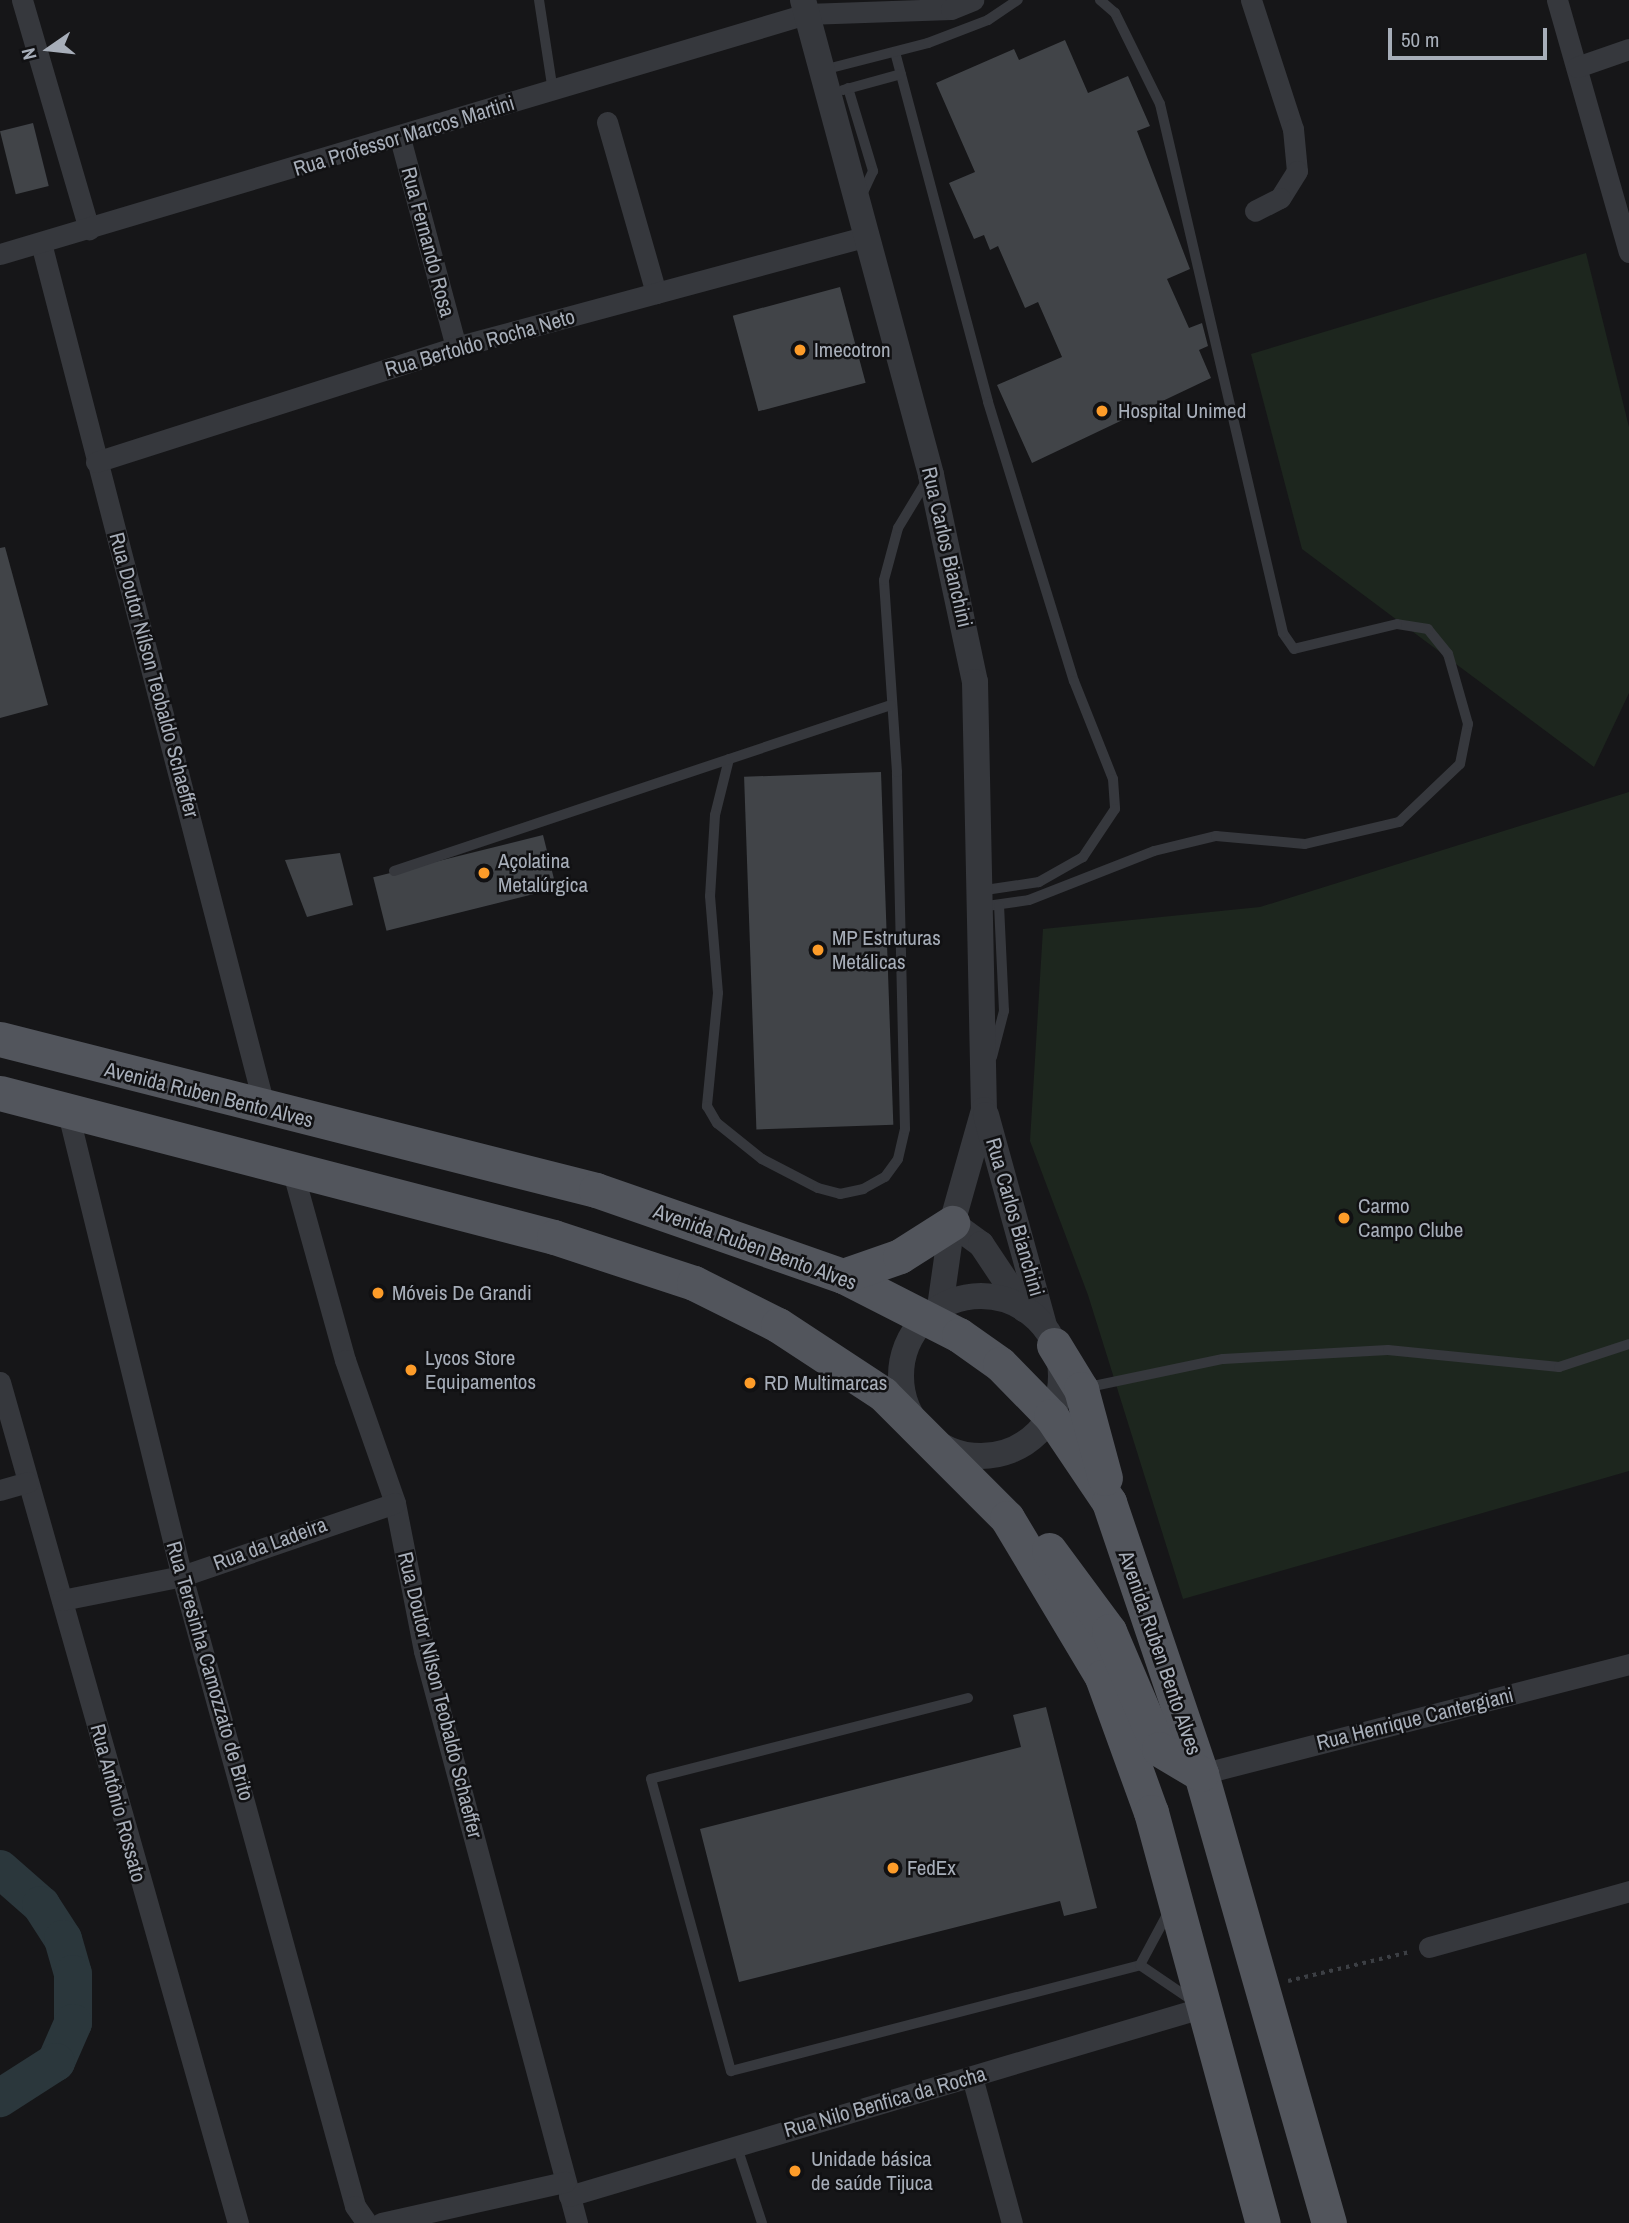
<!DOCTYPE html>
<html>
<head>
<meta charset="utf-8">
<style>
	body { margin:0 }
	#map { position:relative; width:1629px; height:2223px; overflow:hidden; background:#161618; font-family:"Archivo Narrow",sans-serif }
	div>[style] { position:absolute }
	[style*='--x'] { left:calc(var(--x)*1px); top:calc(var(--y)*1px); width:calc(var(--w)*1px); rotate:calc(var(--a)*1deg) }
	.green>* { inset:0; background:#1d261e }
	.river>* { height:38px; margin:-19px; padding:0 19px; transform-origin:19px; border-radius:19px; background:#2b373c }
	.building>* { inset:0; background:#414448; transform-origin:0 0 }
	.path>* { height:3.5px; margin-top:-1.75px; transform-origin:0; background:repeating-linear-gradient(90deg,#3c3f44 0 3.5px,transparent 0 8.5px) }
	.service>* { height:10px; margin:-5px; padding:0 5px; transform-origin:5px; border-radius:5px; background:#36383d }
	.minor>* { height:21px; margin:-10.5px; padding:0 10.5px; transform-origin:10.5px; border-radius:10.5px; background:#36383d }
	.tertiary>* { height:26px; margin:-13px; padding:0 13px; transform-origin:13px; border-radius:13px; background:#36383d }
	.tertiary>.ring { margin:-13px; padding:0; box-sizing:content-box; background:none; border:26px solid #36383d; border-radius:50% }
	.primary>* { height:35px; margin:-17.5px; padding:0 17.5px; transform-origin:17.5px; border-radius:17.5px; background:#52555c }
	.dots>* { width:19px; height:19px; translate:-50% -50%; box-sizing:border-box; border:4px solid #111113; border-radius:50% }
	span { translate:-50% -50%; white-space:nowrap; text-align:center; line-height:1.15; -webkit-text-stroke:5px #111113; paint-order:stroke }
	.street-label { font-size:21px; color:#a7aeb9 }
	.poi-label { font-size:21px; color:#a7aeb9 }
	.left { translate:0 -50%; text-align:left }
	.north { position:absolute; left:14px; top:14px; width:70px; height:70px; -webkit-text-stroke:5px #111113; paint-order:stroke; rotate:256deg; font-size:19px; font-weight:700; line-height:28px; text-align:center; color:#a7aeb9 }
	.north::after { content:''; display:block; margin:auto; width:24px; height:32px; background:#a7aeb9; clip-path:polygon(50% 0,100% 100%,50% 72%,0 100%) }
	.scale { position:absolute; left:1388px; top:28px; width:159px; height:32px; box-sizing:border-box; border:4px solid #a7aeb9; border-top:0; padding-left:9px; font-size:21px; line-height:24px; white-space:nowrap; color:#a7aeb9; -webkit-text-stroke:5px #111113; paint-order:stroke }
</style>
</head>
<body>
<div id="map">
	<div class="green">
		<i style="clip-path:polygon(1586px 253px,1629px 427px,1629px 693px,1594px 767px,1302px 549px,1251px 354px)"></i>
		<i style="clip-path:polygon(1629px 792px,1629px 1471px,1183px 1599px,1088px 1295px,1030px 1141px,1043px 929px,1260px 907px)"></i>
	</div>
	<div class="river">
		<i style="--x:0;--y:1869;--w:55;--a:41.3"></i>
		<i style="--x:41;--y:1905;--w:40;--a:57.1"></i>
		<i style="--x:63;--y:1939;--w:36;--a:74"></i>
		<i style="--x:73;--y:1974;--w:49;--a:90"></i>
		<i style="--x:73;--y:2023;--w:43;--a:113.6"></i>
		<i style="--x:56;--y:2062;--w:67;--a:147.3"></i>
	</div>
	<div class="building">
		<i style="clip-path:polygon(1065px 40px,1088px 93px,1128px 76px,1150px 126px,1137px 131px,1190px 269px,1167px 279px,1189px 328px,1202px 323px,1208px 346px,1199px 350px,1211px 378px,1032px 463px,997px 385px,1062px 357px,1038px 302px,1025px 308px,998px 246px,990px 250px,984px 235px,974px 239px,949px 183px,975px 172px,936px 83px,1014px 49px,1019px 60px)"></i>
		<i style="left:33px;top:123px;width:65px;height:34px;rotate:76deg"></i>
		<i style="left:840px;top:287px;width:99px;height:111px;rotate:75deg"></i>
		<i style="clip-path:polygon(5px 547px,48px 705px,0 718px,0 548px)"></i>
		<i style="left:881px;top:772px;width:353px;height:137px;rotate:88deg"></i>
		<i style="left:543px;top:835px;width:55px;height:175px;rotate:76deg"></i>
		<i style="clip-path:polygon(340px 853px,353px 905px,307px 917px,285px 860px)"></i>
		<i style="clip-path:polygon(1046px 1707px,1097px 1908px,1064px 1916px,1060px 1901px,739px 1982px,700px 1829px,1021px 1747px,1013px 1715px)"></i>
	</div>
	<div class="path">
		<i style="--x:1288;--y:1981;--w:125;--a:-13.4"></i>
	</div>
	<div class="service">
		<i style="--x:539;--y:0;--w:92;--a:81.3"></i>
		<i style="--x:895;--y:52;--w:362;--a:75.1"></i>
		<i style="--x:988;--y:402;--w:292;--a:72.9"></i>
		<i style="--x:1074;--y:681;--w:105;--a:68.3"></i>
		<i style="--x:1113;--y:779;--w:30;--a:86"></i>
		<i style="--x:1115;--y:809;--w:58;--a:123.7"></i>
		<i style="--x:1083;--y:857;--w:51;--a:150.4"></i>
		<i style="--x:1039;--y:882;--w:61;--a:171.5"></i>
		<i style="--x:823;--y:70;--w:108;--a:-14.4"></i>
		<i style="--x:928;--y:43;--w:64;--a:-21"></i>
		<i style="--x:988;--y:20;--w:36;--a:-34"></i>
		<i style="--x:848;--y:88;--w:87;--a:73.2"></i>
		<i style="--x:873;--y:171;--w:31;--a:115"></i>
		<i style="--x:843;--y:90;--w:60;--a:-15.4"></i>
		<i style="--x:729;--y:759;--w:58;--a:104"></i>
		<i style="--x:715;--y:815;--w:81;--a:93.5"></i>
		<i style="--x:710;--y:896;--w:97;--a:85.3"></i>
		<i style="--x:718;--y:993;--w:114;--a:95.6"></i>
		<i style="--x:707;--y:1106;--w:20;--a:60"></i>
		<i style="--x:717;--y:1123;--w:58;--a:38.7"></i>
		<i style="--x:762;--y:1159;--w:63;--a:27.4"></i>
		<i style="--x:818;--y:1188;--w:23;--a:15"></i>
		<i style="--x:840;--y:1194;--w:24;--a:-12"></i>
		<i style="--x:863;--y:1189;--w:25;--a:-29"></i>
		<i style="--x:885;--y:1177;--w:22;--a:-54"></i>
		<i style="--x:898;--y:1159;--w:31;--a:-77"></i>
		<i style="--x:905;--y:1129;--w:357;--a:-91.3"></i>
		<i style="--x:897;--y:772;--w:192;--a:-93.9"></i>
		<i style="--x:884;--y:580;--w:54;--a:-74.9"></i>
		<i style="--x:898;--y:528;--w:56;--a:-58.9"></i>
		<i style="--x:394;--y:871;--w:524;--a:-18.47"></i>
		<i style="--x:980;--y:907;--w:49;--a:-8.1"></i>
		<i style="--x:1029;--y:900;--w:134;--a:-21.4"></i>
		<i style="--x:1154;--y:851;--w:64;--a:-13.6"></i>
		<i style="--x:1216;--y:836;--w:89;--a:5.1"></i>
		<i style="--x:1305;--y:844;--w:97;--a:-13.2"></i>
		<i style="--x:1399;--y:822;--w:84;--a:-43.6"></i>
		<i style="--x:1460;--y:764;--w:41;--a:-78.7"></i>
		<i style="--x:1468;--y:724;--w:73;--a:-105.9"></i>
		<i style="--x:1448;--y:654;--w:32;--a:-129"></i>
		<i style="--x:1428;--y:629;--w:31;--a:-171"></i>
		<i style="--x:1397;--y:624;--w:106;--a:166.4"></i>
		<i style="--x:1294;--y:649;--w:19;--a:-125"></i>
		<i style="--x:1283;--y:633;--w:543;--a:-103.09"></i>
		<i style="--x:1160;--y:104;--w:102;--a:-116.3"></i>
		<i style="--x:1115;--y:13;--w:20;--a:-139"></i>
		<i style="--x:992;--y:1057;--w:48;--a:-75.4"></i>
		<i style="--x:1004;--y:1011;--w:106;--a:-92.7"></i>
		<i style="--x:1084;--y:1388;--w:142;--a:-11.8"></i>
		<i style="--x:1223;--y:1359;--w:165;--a:-3.1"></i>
		<i style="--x:1388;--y:1350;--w:172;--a:5.7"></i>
		<i style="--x:1559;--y:1367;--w:74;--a:-18.2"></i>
		<i style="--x:968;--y:1698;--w:327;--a:165.7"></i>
		<i style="--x:651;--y:1779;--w:303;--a:74.7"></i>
		<i style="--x:731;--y:2071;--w:423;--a:-14.5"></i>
		<i style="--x:1140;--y:1965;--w:64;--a:34.2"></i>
		<i style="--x:1140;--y:1965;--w:61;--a:-61.8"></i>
		<i style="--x:736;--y:2144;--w:83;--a:71.8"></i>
	</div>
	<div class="minor">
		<i style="--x:22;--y:0;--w:239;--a:73.7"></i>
		<i style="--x:1251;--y:0;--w:136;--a:72"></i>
		<i style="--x:1293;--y:129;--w:42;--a:84.6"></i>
		<i style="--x:1297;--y:171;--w:32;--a:122"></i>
		<i style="--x:1280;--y:198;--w:28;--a:153"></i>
		<i style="--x:1557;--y:0;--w:262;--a:74.1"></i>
		<i style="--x:1577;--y:67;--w:55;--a:-19.1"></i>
		<i style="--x:607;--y:122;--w:178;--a:74"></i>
		<i style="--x:400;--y:138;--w:216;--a:75"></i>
		<i style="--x:41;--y:243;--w:895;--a:75.5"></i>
		<i style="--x:0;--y:254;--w:841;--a:-16.58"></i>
		<i style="--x:806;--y:14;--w:145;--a:-2"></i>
		<i style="--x:951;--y:9;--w:24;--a:-22"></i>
		<i style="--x:96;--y:462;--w:378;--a:-17.7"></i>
		<i style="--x:456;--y:347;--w:426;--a:-15.1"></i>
		<i style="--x:68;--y:1113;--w:477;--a:76.2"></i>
		<i style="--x:182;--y:1576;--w:653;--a:74.64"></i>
		<i style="--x:355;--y:2206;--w:21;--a:55"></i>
		<i style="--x:292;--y:1169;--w:198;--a:74.5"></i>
		<i style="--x:345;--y:1360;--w:151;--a:70.7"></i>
		<i style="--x:395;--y:1503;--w:151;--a:78.9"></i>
		<i style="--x:424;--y:1651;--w:592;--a:75.02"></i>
		<i style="--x:0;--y:1382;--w:874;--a:74.2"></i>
		<i style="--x:0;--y:1490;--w:29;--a:-16"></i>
		<i style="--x:62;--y:1600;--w:122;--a:-11.3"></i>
		<i style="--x:182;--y:1576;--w:225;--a:-18.9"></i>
		<i style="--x:1201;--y:1774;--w:442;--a:-14.4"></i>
		<i style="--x:1429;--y:1947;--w:208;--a:-15.6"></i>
		<i style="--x:972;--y:2077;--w:151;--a:74.7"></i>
		<i style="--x:569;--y:2196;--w:659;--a:-16.57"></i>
		<i style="--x:381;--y:2223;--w:189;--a:-12.6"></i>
	</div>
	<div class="tertiary">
		<i style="--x:803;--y:0;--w:492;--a:74.9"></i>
		<i style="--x:931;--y:475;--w:212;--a:78"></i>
		<i style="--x:975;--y:682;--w:428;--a:88.8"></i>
		<i style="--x:984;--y:1110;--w:117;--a:105.8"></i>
		<i style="--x:952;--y:1223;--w:85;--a:98.1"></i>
		<i style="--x:986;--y:1115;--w:218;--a:74.6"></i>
		<i style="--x:952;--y:1223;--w:36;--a:36"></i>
		<i style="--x:981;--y:1244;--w:79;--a:56.3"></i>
		<i class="ring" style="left:901px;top:1296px;width:134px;height:134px"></i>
	</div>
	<div class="primary">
		<i style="--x:0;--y:1039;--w:615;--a:14.22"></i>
		<i style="--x:596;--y:1190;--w:262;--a:19.2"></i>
		<i style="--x:843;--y:1276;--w:130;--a:27"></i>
		<i style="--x:959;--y:1335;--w:50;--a:35.3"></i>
		<i style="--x:1000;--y:1364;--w:73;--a:45.6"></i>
		<i style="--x:1051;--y:1416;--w:104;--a:56"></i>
		<i style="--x:1109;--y:1502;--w:287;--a:71.3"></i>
		<i style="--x:1201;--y:1774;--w:467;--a:74.1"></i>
		<i style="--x:0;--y:1093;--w:572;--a:14.57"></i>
		<i style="--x:554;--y:1237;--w:147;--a:18.2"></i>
		<i style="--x:694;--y:1283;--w:94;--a:26.6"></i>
		<i style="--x:778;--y:1325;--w:126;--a:33.3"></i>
		<i style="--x:883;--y:1394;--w:175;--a:45"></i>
		<i style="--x:1007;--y:1518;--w:185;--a:59.1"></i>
		<i style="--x:1102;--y:1677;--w:144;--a:70.1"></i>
		<i style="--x:1151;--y:1812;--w:426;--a:74.8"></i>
		<i style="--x:843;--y:1276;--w:60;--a:-19.3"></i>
		<i style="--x:900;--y:1256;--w:62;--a:-32.4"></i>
		<i style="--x:1054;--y:1345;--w:52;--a:58.5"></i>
		<i style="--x:1081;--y:1389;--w:92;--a:74.9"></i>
		<i style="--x:1049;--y:1550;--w:101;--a:53.5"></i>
		<i style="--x:1109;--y:1631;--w:128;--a:67"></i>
		<i style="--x:1159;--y:1749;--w:49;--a:30.8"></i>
	</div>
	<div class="dots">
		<i style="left:800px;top:350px;background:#fd9c29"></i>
		<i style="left:1102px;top:411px;background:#fd9c29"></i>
		<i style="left:484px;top:873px;background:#fd9c29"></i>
		<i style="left:818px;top:950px;background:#fd9c29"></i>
		<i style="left:1344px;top:1218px;background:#fd9c29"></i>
		<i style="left:378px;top:1293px;background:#fd9c29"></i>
		<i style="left:411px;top:1370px;background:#fd9c29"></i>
		<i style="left:750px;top:1383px;background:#fd9c29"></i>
		<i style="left:893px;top:1868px;background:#fd9c29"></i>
		<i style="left:795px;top:2171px;background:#fd9c29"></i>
	</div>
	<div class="street-label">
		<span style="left:404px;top:136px;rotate:-17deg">Rua Professor Marcos Martini</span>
		<span style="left:428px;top:242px;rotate:75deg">Rua Fernando Rosa</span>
		<span style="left:480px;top:343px;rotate:-16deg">Rua Bertoldo Rocha Neto</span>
		<span style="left:947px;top:547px;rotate:77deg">Rua Carlos Bianchini</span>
		<span style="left:154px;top:675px;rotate:75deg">Rua Doutor Nílson Teobaldo Schaeffer</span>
		<span style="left:209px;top:1095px;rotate:14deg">Avenida Ruben Bento Alves</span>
		<span style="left:1015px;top:1217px;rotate:74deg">Rua Carlos Bianchini</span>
		<span style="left:755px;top:1247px;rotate:20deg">Avenida Ruben Bento Alves</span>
		<span style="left:270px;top:1544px;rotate:-20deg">Rua da Ladeira</span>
		<span style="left:1160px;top:1653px;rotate:71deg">Avenida Ruben Bento Alves</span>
		<span style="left:210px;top:1671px;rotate:74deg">Rua Teresinha Camozzato de Brito</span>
		<span style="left:440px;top:1695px;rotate:76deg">Rua Doutor Nílson Teobaldo Schaeffer</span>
		<span style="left:1415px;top:1719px;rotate:-14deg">Rua Henrique Cantergiani</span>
		<span style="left:118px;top:1803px;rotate:75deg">Rua Antônio Rossato</span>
		<span style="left:885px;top:2102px;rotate:-16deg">Rua Nilo Benfica da Rocha</span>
	</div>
	<div class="poi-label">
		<span class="left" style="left:814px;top:350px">Imecotron</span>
		<span class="left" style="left:1118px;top:411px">Hospital Unimed</span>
		<span class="left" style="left:498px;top:873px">Açolatina<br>Metalúrgica</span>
		<span class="left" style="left:832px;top:950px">MP Estruturas<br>Metálicas</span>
		<span class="left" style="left:1358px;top:1218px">Carmo<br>Campo Clube</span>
		<span class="left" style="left:392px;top:1293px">Móveis De Grandi</span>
		<span class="left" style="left:425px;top:1370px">Lycos Store<br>Equipamentos</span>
		<span class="left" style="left:764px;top:1383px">RD Multimarcas</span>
		<span class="left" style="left:907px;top:1868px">FedEx</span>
		<span class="left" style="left:811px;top:2171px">Unidade básica<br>de saúde Tijuca</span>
	</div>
	<div class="north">N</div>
	<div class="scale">50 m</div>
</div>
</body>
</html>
